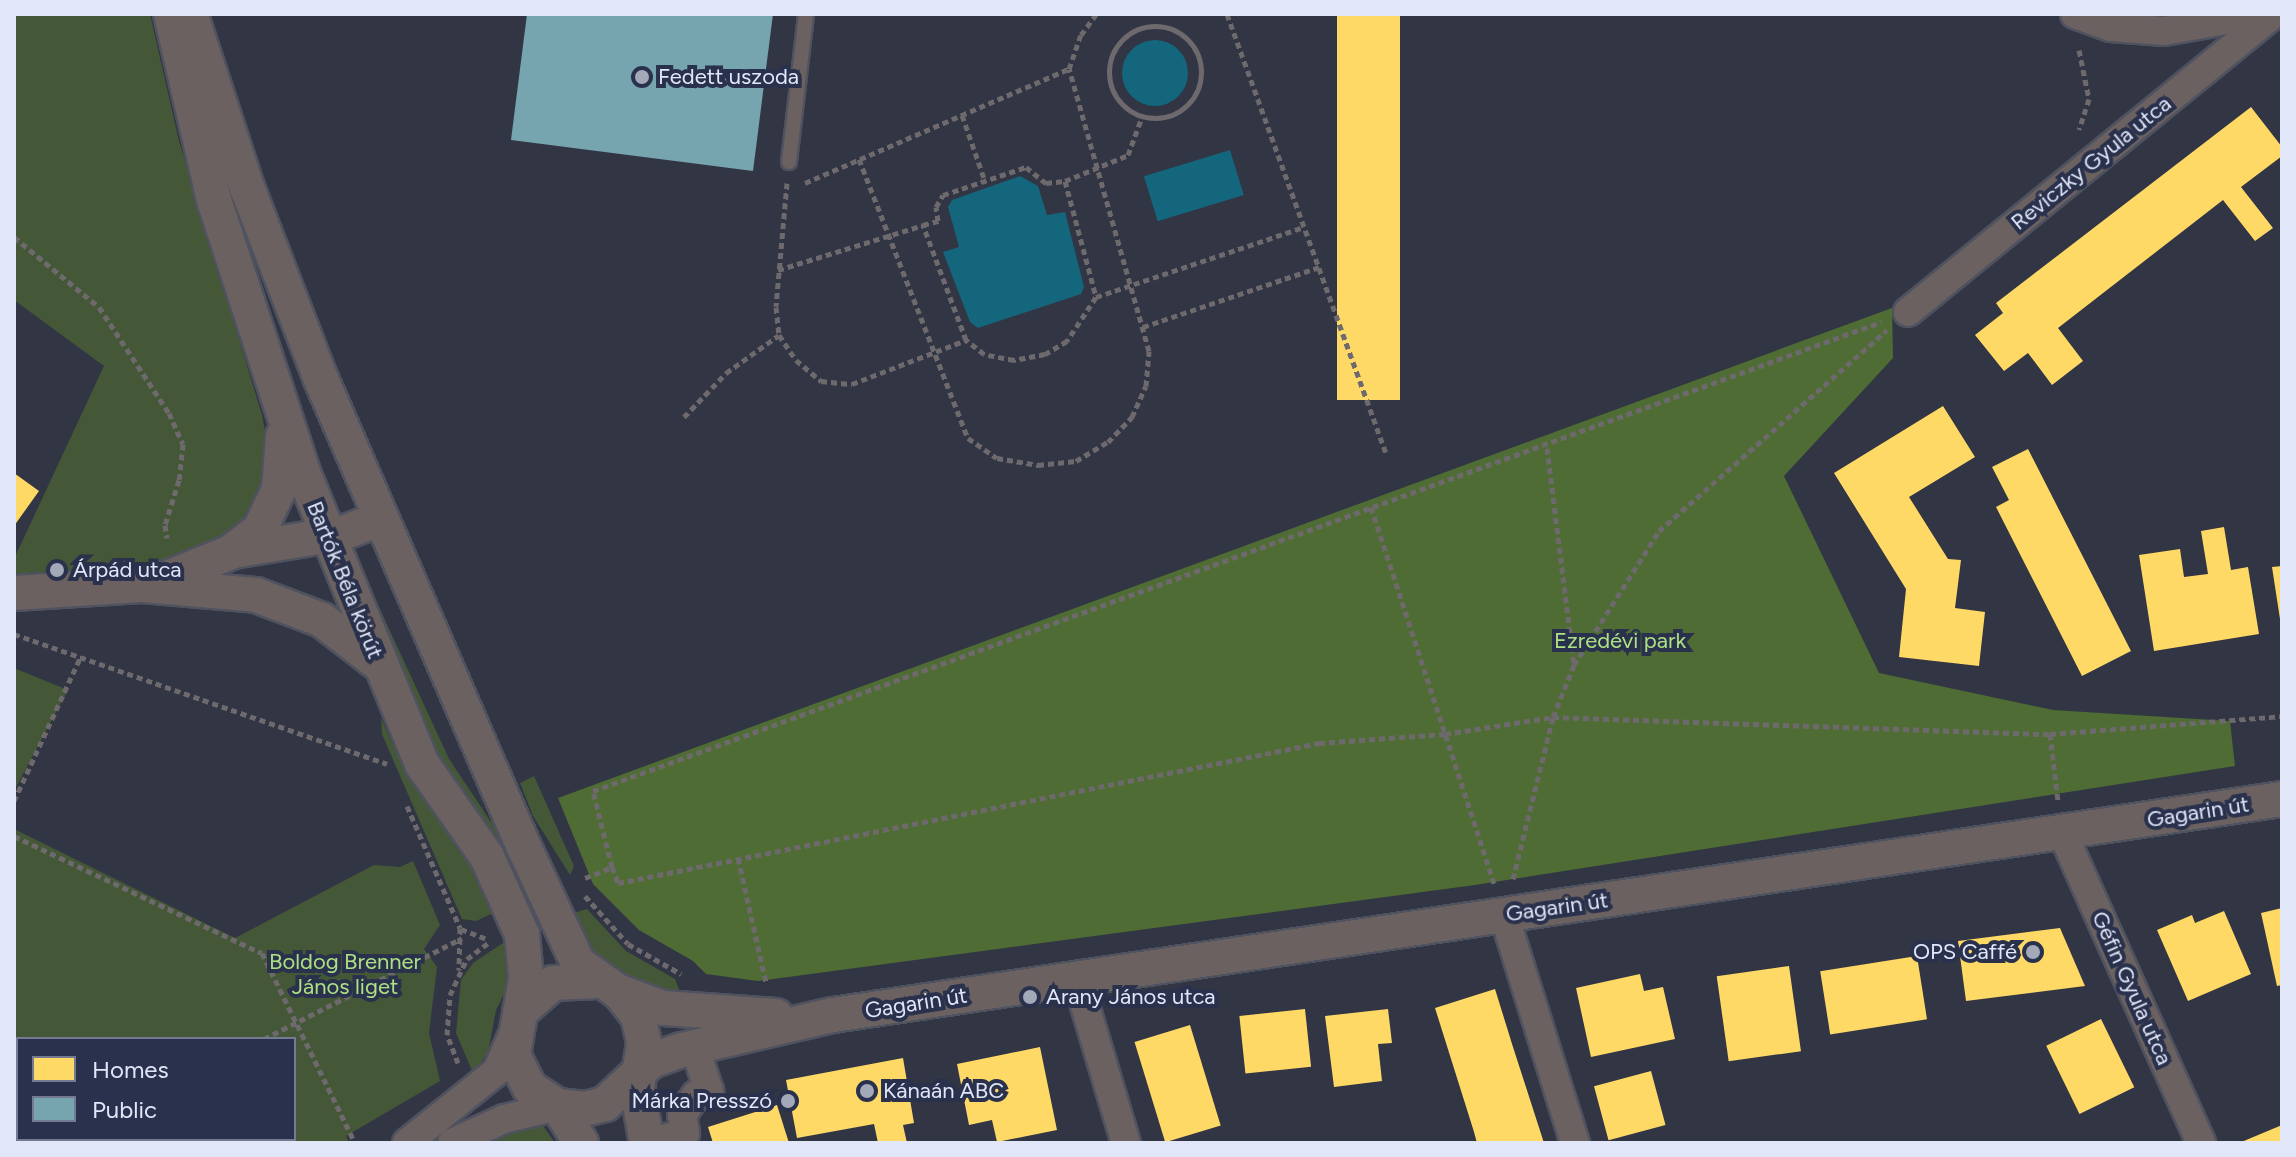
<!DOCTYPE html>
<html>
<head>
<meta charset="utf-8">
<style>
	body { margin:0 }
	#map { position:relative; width:2296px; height:1157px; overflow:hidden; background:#313544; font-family:Figtree,sans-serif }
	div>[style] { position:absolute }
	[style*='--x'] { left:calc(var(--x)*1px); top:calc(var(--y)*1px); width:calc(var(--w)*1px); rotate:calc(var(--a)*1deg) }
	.green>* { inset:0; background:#445838 }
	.forest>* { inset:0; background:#4e6c33 }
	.water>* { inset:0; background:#14667c; transform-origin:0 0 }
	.round { border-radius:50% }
	.homes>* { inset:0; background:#ffd966; transform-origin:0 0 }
	.public>* { inset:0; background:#76a5af }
	.path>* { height:5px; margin-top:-2.5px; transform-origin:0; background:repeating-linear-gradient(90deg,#6d696c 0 6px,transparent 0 10px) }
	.path>.ring { margin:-2.5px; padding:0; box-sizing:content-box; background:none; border:5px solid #6d696c; border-radius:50% }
	.roads { filter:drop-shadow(2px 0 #4f525f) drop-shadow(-2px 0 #4f525f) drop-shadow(0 2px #4f525f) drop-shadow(0 -2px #4f525f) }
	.service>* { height:14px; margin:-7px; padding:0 7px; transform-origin:7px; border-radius:7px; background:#6b6160 }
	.minor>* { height:28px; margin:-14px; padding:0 14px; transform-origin:14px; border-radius:14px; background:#6b6160 }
	.tertiary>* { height:34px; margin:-17px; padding:0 17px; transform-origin:17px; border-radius:17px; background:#6b6160 }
	.dots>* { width:22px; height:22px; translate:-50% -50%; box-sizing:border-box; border:4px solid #29314c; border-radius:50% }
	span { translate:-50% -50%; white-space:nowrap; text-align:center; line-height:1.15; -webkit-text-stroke:8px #29314c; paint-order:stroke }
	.poi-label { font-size:22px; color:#e1e7f8 }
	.left { translate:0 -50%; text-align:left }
	.right { translate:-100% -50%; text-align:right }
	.street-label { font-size:22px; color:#e1e7f8 }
	.park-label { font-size:22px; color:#ade181 }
	.frame { position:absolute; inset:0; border:16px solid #e1e7f8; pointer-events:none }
	.legend { position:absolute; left:16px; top:1037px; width:280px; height:104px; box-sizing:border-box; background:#29314c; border:2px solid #737a91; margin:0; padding:10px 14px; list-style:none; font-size:24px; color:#e1e7f8 }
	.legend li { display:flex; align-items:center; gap:16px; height:40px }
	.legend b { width:40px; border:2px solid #737a91 }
</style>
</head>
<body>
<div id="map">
	<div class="green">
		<i style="clip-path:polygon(14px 14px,150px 14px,179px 141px,262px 415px,269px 454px,257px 506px,235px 532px,162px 563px,14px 574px,14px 559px,104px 366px,14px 300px)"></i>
		<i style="clip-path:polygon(373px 594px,449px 759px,503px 840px,527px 897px,519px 901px,435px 752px)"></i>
		<i style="clip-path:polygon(14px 668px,68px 690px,14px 791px)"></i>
		<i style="clip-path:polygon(381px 718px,405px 771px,469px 858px,496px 912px,476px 921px,462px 919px,382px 734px)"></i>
		<i style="clip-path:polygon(534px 776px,574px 866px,570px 875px,533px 816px,520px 783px)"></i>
		<i style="clip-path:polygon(evenodd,14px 829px,235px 938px,374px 865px,400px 867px,413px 861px,440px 925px,424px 949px,437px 967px,429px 1033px,440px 1081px,346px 1136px,349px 1143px,14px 1143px,14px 829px,18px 1039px,294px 1039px,294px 1139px,18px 1139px,18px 1039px)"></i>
		<i style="clip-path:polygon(587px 909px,626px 951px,675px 979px,682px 997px,643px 987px,593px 959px,570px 914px)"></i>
		<i style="clip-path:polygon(509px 939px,510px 982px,496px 1010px,488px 1053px,473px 1073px,456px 1033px,461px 980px,473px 963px)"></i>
		<i style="clip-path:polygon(536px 1115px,555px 1143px,473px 1143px)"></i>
	</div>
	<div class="forest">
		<i style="clip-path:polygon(1892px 308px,1893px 358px,1784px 476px,1879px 673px,2053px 710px,2230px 721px,2235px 766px,1475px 885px,758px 981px,706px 974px,693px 961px,639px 930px,593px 884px,558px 798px)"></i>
	</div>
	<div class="water">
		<i class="round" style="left:1122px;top:40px;width:66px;height:66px"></i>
		<i style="left:1230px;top:150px;width:47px;height:90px;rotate:73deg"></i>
		<i style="clip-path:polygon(1020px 176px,1038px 186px,1047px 215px,1065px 212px,1084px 287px,1081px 294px,978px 328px,970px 322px,943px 252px,959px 247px,948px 207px,952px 200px)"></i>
	</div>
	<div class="homes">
		<i style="left:1337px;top:14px;width:63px;height:386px"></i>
		<i style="clip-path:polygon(2251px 107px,2282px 147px,2282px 156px,2241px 187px,2273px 228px,2255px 241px,2223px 200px,2058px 328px,2083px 361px,2052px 385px,2028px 353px,2004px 371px,1975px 335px,2003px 313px,1996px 303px)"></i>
		<i style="clip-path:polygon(1943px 406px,1975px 457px,1909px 497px,1948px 559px,1961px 560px,1955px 608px,1985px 612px,1979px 666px,1899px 657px,1906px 589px,1834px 473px)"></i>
		<i style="clip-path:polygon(2028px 449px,2131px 651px,2082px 676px,1996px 507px,2009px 500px,1992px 467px)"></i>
		<i style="clip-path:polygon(14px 473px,39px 491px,14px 526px)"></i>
		<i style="clip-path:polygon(2224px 527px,2231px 570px,2248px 567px,2259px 634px,2154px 651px,2139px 555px,2180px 549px,2184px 577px,2208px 574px,2201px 531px)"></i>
		<i style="clip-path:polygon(2282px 566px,2282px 619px,2280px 619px,2272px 567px)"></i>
		<i style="clip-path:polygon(2282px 908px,2282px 985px,2277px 986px,2261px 913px)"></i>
		<i style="clip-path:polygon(2224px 911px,2251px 974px,2188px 1001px,2157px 930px,2192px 915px,2195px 923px)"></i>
		<i style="clip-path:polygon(2060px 928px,2085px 986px,1966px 1001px,1958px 941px)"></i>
		<i style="left:1917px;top:956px;width:64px;height:98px;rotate:81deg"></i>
		<i style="left:1789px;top:966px;width:86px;height:73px;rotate:82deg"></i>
		<i style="clip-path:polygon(1640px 974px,1644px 991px,1663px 987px,1675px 1039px,1591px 1057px,1576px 988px)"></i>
		<i style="clip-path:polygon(1495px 989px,1513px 1047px,1544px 1143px,1477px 1143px,1474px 1132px,1435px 1008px)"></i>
		<i style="left:1305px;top:1009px;width:58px;height:66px;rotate:84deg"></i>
		<i style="clip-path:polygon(1388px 1009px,1392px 1043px,1378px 1044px,1382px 1081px,1334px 1087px,1325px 1016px)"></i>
		<i style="left:2101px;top:1019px;width:76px;height:61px;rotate:64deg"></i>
		<i style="left:1190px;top:1025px;width:105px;height:58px;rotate:73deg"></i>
		<i style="clip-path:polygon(1040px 1047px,1057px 1130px,997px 1142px,992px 1120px,969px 1125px,957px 1064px)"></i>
		<i style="clip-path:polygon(903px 1058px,914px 1123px,903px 1125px,907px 1143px,878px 1143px,874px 1124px,797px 1138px,786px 1080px)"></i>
		<i style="left:1651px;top:1071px;width:56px;height:59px;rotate:75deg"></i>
		<i style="clip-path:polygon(777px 1105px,789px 1143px,713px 1143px,708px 1127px)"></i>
		<i style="clip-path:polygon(2282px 1125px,2282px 1143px,2239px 1143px)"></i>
	</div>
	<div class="public">
		<i style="clip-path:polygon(527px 14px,773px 14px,753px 171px,511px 140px)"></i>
	</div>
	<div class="path">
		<i style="--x:1227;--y:14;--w:467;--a:70.1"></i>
		<i class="ring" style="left:1109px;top:26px;width:87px;height:87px"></i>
		<i style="--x:2079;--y:50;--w:50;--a:78.5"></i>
		<i style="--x:2089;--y:99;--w:32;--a:108"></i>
		<i style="--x:962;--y:115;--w:67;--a:70.8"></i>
		<i style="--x:859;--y:159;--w:300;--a:68.7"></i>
		<i style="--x:968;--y:438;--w:35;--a:35"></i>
		<i style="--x:997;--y:458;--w:42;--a:9.7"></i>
		<i style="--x:1038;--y:465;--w:38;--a:-6"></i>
		<i style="--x:1076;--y:461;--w:37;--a:-31"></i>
		<i style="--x:1108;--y:442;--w:35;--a:-46"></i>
		<i style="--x:1132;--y:417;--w:34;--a:-66"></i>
		<i style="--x:1146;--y:386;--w:35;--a:-85"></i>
		<i style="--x:1149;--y:351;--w:293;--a:-105.8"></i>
		<i style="--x:1069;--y:69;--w:36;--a:-71"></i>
		<i style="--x:1081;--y:35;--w:26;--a:-54"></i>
		<i style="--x:1026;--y:167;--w:26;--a:39"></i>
		<i style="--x:1046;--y:183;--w:19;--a:-6"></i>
		<i style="--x:1065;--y:181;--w:120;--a:75"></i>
		<i style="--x:1096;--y:297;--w:53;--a:123.4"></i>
		<i style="--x:1067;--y:341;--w:26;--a:149"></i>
		<i style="--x:1045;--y:354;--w:32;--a:169"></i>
		<i style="--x:1014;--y:360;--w:31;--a:-169"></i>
		<i style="--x:984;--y:354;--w:23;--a:-142"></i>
		<i style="--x:966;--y:340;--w:123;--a:-110.5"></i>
		<i style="--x:923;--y:225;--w:16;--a:-15"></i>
		<i style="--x:938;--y:221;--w:14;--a:-98"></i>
		<i style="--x:936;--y:207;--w:14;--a:-60"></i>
		<i style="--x:943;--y:195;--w:88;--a:-18.6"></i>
		<i style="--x:1065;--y:181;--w:68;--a:-22.4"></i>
		<i style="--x:1128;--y:155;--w:40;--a:-69.8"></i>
		<i style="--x:787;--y:183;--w:124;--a:95.1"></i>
		<i style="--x:776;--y:307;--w:28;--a:84"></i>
		<i style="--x:779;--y:335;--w:30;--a:56"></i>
		<i style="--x:796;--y:360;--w:33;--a:40"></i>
		<i style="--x:821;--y:381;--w:31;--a:6"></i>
		<i style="--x:852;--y:384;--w:122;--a:-21.1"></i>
		<i style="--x:805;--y:183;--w:288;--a:-23.4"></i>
		<i style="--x:14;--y:237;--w:110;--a:39.5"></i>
		<i style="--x:99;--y:307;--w:127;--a:56.6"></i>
		<i style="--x:169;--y:413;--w:34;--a:66"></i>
		<i style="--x:183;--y:444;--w:36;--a:96"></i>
		<i style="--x:179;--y:480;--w:47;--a:107.3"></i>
		<i style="--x:165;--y:525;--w:13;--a:81"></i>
		<i style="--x:778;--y:270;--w:152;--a:-17.2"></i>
		<i style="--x:1096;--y:297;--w:219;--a:-18.6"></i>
		<i style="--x:1143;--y:327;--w:186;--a:-18.8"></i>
		<i style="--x:684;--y:417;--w:61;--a:-46.3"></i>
		<i style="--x:726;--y:373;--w:65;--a:-35.6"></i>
		<i style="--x:1547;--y:448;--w:218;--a:82.9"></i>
		<i style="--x:1371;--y:507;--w:396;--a:71.9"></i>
		<i style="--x:14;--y:634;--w:395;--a:19.2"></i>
		<i style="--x:2050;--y:734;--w:67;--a:83.2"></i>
		<i style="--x:14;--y:801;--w:157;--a:-65.2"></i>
		<i style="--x:407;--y:806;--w:133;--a:66.5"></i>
		<i style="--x:460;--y:928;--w:42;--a:91.4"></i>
		<i style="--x:14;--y:836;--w:274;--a:25.3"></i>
		<i style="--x:262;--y:953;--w:212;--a:63.9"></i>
		<i style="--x:738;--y:858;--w:127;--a:77.3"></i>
		<i style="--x:612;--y:867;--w:17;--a:69"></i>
		<i style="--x:618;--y:883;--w:715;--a:-11.29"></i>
		<i style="--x:1319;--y:743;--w:126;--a:-4.1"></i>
		<i style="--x:1445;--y:734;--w:109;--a:-8.9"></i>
		<i style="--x:1553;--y:717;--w:497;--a:2"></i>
		<i style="--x:2050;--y:734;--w:233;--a:-4.4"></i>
		<i style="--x:585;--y:878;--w:29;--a:-22"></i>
		<i style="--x:612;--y:867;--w:78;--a:-104"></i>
		<i style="--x:593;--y:791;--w:1371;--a:-20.01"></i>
		<i style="--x:1513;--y:879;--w:167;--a:-76.1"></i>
		<i style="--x:1553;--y:717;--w:56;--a:-68"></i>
		<i style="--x:1574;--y:665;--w:159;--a:-57.6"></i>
		<i style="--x:1659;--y:531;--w:304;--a:-41.4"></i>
		<i style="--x:585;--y:896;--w:64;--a:48.1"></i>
		<i style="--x:628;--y:944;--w:61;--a:29.5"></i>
		<i style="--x:461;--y:929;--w:26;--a:21"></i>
		<i style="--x:264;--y:1039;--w:222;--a:-27"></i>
		<i style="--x:458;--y:1063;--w:30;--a:-111"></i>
		<i style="--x:447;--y:1035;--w:40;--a:-85.7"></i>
		<i style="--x:450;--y:995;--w:40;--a:-65"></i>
		<i style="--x:467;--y:959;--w:26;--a:-37"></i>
		<i style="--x:92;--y:1143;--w:6;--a:-39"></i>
	</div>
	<div class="roads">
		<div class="service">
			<i style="--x:789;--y:162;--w:149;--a:-83.4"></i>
		</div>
		<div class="minor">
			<i style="--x:2075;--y:14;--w:38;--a:20"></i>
			<i style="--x:2111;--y:27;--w:53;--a:4.3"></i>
			<i style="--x:2164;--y:31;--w:97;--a:-10.1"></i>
			<i style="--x:1908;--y:312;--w:471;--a:-39.2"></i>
			<i style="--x:2062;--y:832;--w:341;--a:65.9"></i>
			<i style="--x:1504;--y:915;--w:239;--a:72.7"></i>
			<i style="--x:1077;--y:979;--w:171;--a:73.4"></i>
			<i style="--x:407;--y:1143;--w:115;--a:-38.7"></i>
			<i style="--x:497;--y:1071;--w:40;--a:-66.6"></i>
			<i style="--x:452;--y:1143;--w:57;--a:-24.8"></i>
			<i style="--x:504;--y:1119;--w:56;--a:-13.5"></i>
			<i style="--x:664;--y:1143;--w:4;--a:-104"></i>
			<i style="--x:663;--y:1139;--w:23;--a:-15"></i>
			<i style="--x:685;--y:1133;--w:18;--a:-99"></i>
			<i style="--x:682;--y:1115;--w:24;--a:-55"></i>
			<i style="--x:696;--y:1095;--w:14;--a:-17"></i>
			<i style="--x:709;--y:1091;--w:26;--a:-108"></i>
		</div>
		<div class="tertiary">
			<i style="--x:171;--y:14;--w:191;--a:77"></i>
			<i style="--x:214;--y:200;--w:284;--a:71.9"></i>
			<i style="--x:302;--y:470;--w:318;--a:67.8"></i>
			<i style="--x:422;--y:764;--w:113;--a:55"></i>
			<i style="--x:487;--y:857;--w:85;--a:65.6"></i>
			<i style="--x:522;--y:934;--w:44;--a:84.8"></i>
			<i style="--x:526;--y:978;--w:78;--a:99.6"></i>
			<i style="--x:513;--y:1055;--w:37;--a:63"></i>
			<i style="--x:530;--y:1088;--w:33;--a:33"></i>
			<i style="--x:558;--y:1106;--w:27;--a:6"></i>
			<i style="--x:585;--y:1109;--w:21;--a:-14"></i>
			<i style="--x:605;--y:1104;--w:63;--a:-43.1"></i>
			<i style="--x:651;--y:1061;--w:33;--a:-20"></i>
			<i style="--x:682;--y:1050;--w:155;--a:-13.1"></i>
			<i style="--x:833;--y:1015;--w:1465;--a:-8.48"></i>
			<i style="--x:191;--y:16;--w:183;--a:71.9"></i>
			<i style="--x:248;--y:190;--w:203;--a:68.9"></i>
			<i style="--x:321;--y:379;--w:508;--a:66.56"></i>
			<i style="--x:523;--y:845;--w:130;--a:65"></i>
			<i style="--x:578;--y:963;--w:52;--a:35.5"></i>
			<i style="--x:620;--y:993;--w:29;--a:52"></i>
			<i style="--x:638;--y:1016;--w:28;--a:77"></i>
			<i style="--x:644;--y:1043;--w:46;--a:98.8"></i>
			<i style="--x:637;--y:1088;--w:56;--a:79.7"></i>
			<i style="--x:233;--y:551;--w:111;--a:-9.3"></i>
			<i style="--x:343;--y:533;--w:40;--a:-21"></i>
			<i style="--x:160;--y:581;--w:77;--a:-22.2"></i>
			<i style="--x:231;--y:552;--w:37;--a:-38"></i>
			<i style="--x:260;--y:529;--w:44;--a:-64.6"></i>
			<i style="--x:279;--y:489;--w:53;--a:-85.7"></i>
			<i style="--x:14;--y:593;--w:128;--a:-3.6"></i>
			<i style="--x:142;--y:585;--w:114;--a:5"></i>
			<i style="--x:256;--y:595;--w:71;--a:20.7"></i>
			<i style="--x:322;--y:620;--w:67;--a:37.7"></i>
			<i style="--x:617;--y:991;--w:49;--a:20.3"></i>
			<i style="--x:663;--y:1008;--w:113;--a:4"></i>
			<i style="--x:520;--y:1012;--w:44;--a:-41.3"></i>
			<i style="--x:553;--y:983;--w:45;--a:-2.5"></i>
			<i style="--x:558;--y:1106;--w:44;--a:58.1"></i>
		</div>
	</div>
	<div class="dots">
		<i style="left:642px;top:77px;background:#a3a9b9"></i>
		<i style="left:57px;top:570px;background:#a3a9b9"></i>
		<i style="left:2033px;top:952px;background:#a3a9b9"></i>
		<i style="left:1030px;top:997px;background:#a3a9b9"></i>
		<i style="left:867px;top:1091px;background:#a3a9b9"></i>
		<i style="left:788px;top:1101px;background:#a3a9b9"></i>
	</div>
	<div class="poi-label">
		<span class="left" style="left:658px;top:77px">Fedett uszoda</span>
		<span class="left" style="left:73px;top:570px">Árpád utca</span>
		<span class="right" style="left:2017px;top:952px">OPS Caffé</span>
		<span class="left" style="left:1046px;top:997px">Arany János utca</span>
		<span class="left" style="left:883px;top:1091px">Kánaán ABC</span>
		<span class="right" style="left:772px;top:1101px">Márka Presszó</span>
	</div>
	<div class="street-label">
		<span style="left:2091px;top:163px;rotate:-39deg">Reviczky Gyula utca</span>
		<span style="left:345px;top:580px;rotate:68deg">Bartók Béla körút</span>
		<span style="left:2198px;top:812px;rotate:-9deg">Gagarin út</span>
		<span style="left:1557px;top:907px;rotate:-8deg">Gagarin út</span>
		<span style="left:2132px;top:988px;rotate:66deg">Géfin Gyula utca</span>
		<span style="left:916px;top:1003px;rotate:-9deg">Gagarin út</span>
	</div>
	<div class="park-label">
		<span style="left:1620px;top:641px">Ezredévi park</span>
		<span style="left:345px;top:974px">Boldog Brenner<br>János liget</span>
	</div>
	<div class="frame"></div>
	<ul class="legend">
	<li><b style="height:22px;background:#ffd966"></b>Homes</li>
	<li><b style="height:22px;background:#76a5af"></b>Public</li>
	</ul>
</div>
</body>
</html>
